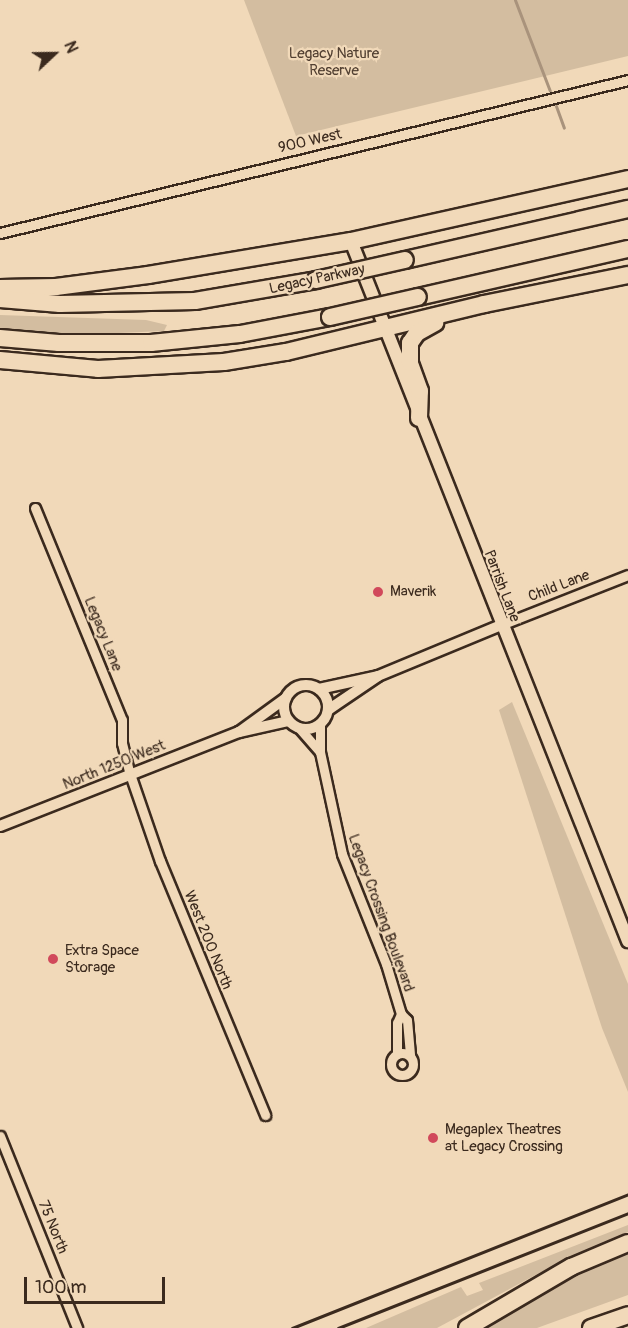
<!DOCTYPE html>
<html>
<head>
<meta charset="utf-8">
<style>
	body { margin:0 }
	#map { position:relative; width:628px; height:1328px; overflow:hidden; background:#f1d9b9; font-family:Pangolin,sans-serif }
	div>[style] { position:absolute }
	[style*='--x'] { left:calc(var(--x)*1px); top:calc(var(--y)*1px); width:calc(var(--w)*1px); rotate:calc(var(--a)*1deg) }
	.green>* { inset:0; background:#d3bda0 }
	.stream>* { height:3px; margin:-1.5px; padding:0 1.5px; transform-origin:1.5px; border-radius:1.5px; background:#a9937c }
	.roads { filter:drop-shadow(2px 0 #3b2a1e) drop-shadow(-2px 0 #3b2a1e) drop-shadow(0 2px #3b2a1e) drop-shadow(0 -2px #3b2a1e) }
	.minor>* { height:9px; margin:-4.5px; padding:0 4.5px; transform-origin:4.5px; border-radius:4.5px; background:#f1d9b9 }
	.minor>.ring { margin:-4.5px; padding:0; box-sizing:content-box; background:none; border:9px solid #f1d9b9; border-radius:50% }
	.tertiary>* { height:10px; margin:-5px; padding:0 5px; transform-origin:5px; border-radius:5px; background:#f1d9b9 }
	.tertiary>.ring { margin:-5px; padding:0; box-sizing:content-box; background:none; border:10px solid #f1d9b9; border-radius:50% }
	.secondary>* { height:12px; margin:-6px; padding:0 6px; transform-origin:6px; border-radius:6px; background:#f1d9b9 }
	.motorway>* { height:16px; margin:-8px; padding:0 8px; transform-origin:8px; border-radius:8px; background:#f1d9b9 }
	.rail>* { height:3px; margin:-1.5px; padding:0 1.5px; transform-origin:1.5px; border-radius:1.5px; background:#3b2a1e }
	.bridges { filter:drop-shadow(2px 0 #3b2a1e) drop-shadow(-2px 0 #3b2a1e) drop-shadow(0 2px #3b2a1e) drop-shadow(0 -2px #3b2a1e) }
	.motorway-bridge>* { height:16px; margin:-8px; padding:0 8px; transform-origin:8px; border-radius:8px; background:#f1d9b9 }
	.dots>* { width:16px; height:16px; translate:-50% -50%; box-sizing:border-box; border:3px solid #f1d9b9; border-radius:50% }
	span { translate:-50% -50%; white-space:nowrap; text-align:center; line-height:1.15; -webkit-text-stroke:4.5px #f1d9b9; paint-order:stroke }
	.park-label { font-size:15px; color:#524032 }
	.street-label { font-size:15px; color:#3b2a1e }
	.poi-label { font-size:15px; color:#3b2a1e }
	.left { translate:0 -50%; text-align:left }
	.north { position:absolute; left:24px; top:24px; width:60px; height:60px; -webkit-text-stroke:4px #f1d9b9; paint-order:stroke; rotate:68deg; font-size:16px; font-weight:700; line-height:24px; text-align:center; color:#3b2a1e }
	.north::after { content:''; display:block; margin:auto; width:21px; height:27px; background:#3b2a1e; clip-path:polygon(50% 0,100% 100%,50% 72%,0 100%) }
	.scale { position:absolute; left:24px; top:1277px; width:141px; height:27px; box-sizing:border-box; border:3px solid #3b2a1e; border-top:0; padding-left:8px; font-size:18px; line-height:21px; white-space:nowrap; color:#3b2a1e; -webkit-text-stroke:4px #f1d9b9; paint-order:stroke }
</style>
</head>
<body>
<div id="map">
	<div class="green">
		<i style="clip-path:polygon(244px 0,628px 0,628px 56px,296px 136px)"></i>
		<i style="clip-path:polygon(0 315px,146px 320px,167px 325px,164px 331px,73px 335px,0 329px)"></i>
		<i style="clip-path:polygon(512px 702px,628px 984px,628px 1092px,602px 1028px,499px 710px)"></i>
		<i style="clip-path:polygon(628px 1225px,628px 1232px,541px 1272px,437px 1328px,366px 1328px,461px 1287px,467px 1296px,483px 1290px,479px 1283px)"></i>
		<i style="clip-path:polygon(628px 1251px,628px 1295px,537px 1328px,484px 1328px,571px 1276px)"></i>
	</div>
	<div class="stream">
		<i style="--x:515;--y:0;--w:97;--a:69"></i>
		<i style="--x:556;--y:106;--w:23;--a:70"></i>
	</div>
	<div class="roads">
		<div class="minor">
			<i style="--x:0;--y:233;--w:646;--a:-13.69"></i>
			<i style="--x:35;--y:508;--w:229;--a:67.7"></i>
			<i style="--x:122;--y:720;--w:23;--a:90"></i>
			<i style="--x:122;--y:743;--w:32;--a:76"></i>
			<i style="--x:130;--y:774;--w:92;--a:71"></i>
			<i style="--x:160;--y:861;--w:275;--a:67.5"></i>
			<i style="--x:501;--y:625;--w:136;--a:-21.5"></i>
			<i style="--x:320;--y:725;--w:27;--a:90"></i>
			<i style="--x:320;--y:752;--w:104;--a:77.8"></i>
			<i style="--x:342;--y:854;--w:118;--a:68.2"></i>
			<i style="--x:386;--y:964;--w:52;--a:73.3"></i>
			<i style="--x:401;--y:1014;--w:8;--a:45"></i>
			<i style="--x:407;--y:1020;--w:36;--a:85"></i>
			<i style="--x:300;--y:729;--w:30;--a:49"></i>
			<i class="ring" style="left:391px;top:1053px;width:13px;height:13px"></i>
			<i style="--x:397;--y:1054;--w:31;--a:-90"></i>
			<i style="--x:397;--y:1023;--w:10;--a:-66"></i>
			<i style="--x:0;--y:1136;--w:207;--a:68.1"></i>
		</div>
		<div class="tertiary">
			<i class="ring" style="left:284px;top:685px;width:34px;height:34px"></i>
			<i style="--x:319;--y:689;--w:60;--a:-12.4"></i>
			<i style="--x:378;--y:676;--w:133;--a:-22.5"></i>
			<i style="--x:328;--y:710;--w:60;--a:-34.2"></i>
			<i style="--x:239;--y:732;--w:58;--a:-35.9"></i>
			<i style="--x:0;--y:826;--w:257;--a:-21.5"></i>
			<i style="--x:239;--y:732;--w:50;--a:-12.7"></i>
		</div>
		<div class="secondary">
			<i style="--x:351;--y:241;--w:753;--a:68.41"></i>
		</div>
		<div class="motorway">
			<i style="--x:405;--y:260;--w:229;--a:-12.9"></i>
			<i style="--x:0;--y:288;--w:56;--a:-1"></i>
			<i style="--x:56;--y:287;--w:93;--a:-7.4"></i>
			<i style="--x:148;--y:275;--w:206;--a:-9.5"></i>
			<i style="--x:351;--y:241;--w:284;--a:-12.6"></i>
			<i style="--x:418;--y:297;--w:215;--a:-12.9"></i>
			<i style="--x:0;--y:299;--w:60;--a:4.8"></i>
			<i style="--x:60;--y:304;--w:135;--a:-1.3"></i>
			<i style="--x:195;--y:301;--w:123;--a:-9.8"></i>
			<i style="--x:0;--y:338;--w:59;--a:4.8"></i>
			<i style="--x:59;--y:343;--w:92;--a:0"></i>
			<i style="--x:151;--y:343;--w:89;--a:-5.8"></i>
			<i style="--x:240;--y:334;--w:92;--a:-10.7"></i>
			<i style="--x:0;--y:360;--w:98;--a:5.2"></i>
			<i style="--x:98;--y:369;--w:126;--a:-3.2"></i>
			<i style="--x:224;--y:362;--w:63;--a:-9.2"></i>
			<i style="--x:286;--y:352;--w:204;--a:-13.6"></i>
			<i style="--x:484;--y:304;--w:147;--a:-11.4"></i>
			<i style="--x:419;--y:418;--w:27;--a:-88"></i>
			<i style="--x:420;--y:391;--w:30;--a:-110"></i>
			<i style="--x:410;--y:363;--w:20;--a:-90"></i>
			<i style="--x:410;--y:343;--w:12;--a:-55"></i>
			<i style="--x:417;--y:333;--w:21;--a:-29"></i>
			<i style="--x:467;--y:1328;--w:121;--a:-30.4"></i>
			<i style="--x:571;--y:1267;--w:62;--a:-22.8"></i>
			<i style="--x:591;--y:1328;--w:39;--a:-19"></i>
		</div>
	</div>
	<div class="rail">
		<i style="--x:292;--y:1328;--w:362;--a:-21.7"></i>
		<i style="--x:338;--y:1328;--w:312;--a:-21.6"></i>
	</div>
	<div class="bridges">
		<div class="motorway-bridge">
			<i style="--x:316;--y:280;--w:91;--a:-12.7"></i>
			<i style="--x:330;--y:317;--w:90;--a:-12.8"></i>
		</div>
	</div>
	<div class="dots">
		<i style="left:378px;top:592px;background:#d1495b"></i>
		<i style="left:53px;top:959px;background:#d1495b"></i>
		<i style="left:433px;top:1138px;background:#d1495b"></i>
	</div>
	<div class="park-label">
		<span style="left:334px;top:62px">Legacy Nature<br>Reserve</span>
	</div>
	<div class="street-label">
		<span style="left:310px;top:141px;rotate:-13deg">900 West</span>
		<span style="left:317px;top:279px;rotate:-12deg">Legacy Parkway</span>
		<span style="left:502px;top:586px;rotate:69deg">Parrish Lane</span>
		<span style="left:559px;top:586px;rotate:-21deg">Child Lane</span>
		<span style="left:103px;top:634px;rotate:68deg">Legacy Lane</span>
		<span style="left:114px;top:765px;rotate:-22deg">North 1250 West</span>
		<span style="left:381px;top:913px;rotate:70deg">Legacy Crossing Boulevard</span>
		<span style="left:208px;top:940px;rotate:68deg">West 200 North</span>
		<span style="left:53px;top:1227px;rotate:68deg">75 North</span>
	</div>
	<div class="poi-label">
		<span class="left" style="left:390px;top:592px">Maverik</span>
		<span class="left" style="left:65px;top:959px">Extra Space<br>Storage</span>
		<span class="left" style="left:445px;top:1138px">Megaplex Theatres<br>at Legacy Crossing</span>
	</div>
	<div class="north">N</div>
	<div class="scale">100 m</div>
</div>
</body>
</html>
